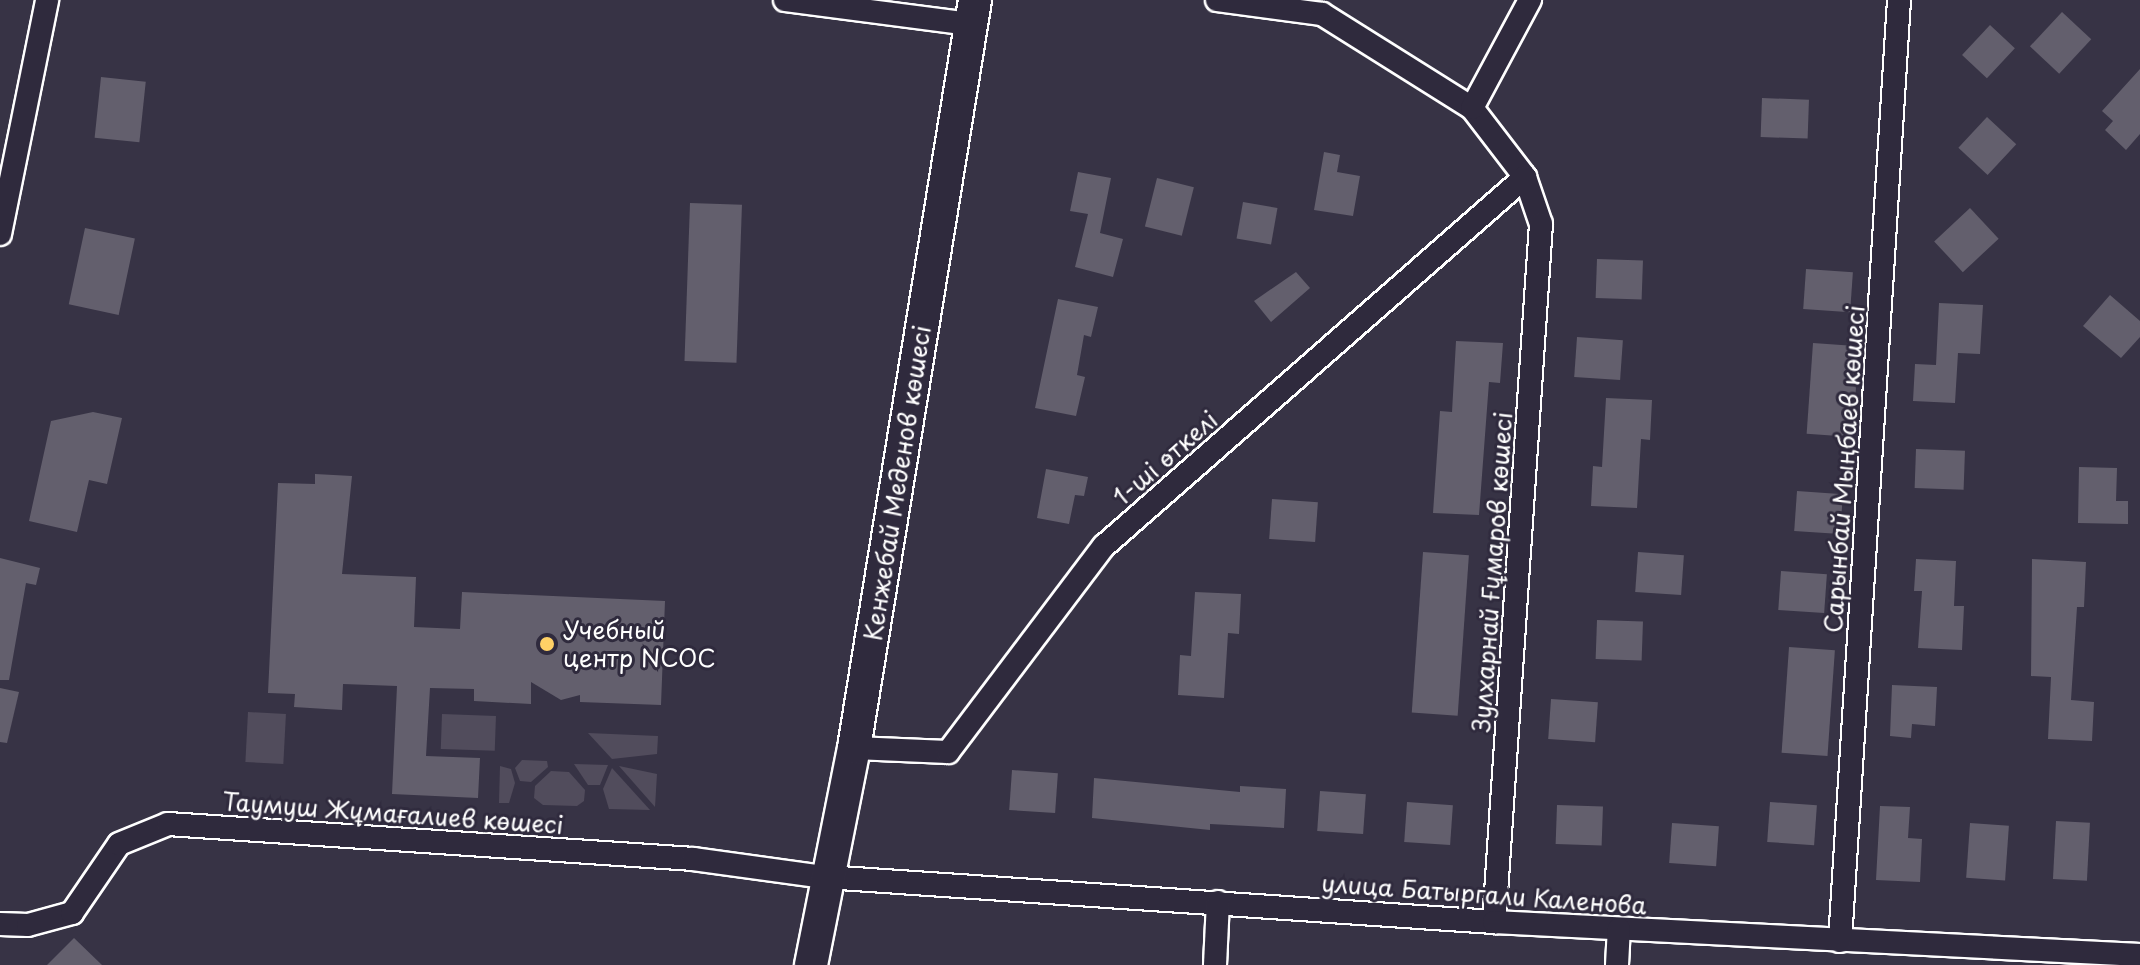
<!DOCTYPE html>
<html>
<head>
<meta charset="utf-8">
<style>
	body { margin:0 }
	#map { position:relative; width:2140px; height:965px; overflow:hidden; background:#373345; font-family:"Playpen Sans",sans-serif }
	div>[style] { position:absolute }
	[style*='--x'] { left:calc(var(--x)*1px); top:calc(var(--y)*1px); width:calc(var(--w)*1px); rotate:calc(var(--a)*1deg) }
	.green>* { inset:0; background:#514c5c; transform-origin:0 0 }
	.building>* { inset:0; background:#635f6d; transform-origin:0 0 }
	.roads { filter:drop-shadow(2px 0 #fff) drop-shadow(-2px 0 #fff) drop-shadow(0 2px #fff) drop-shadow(0 -2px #fff) }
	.street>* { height:22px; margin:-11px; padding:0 11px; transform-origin:11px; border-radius:11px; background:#2f2a3d }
	.secondary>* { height:32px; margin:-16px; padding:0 16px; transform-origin:16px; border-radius:16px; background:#2f2a3d }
	.dots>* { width:22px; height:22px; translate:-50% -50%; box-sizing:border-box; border:4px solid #2f2a3d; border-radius:50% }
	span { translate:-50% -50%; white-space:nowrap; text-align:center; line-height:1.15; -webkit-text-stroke:6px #2f2a3d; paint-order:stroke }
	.street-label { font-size:24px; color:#fff }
	.poi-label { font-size:24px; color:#fff }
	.left { translate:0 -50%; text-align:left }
</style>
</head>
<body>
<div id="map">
	<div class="green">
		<i style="left:248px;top:712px;width:38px;height:50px;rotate:3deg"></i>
		<i style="left:442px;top:714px;width:54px;height:35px;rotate:2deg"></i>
		<i style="clip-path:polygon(588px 733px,658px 736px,657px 754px,612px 759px)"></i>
		<i style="clip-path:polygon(522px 760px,547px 761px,548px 767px,531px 782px,520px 781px,515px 768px)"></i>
		<i style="clip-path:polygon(574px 764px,608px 765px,600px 785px,588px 785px)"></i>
		<i style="clip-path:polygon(500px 766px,511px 769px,515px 783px,509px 803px,499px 803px)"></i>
		<i style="clip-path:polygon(619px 766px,657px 774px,655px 807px)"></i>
		<i style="clip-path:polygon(612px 768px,650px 810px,609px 809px,603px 789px)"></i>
		<i style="clip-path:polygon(551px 771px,569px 772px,585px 790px,584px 801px,577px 806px,543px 805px,534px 798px,535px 786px)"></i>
	</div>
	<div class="building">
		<i style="left:2062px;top:12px;width:40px;height:47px;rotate:43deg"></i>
		<i style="left:1990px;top:25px;width:34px;height:41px;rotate:43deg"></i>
		<i style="clip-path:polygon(2140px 69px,2140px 134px,2126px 150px,2105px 130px,2113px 121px,2102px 111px)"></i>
		<i style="left:101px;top:77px;width:45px;height:61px;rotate:6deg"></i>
		<i style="left:1762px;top:98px;width:47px;height:39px;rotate:2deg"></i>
		<i style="left:1987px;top:117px;width:40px;height:42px;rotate:43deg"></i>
		<i style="clip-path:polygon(1324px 152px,1340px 155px,1337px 172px,1360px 176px,1353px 216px,1314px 210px)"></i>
		<i style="clip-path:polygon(1078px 172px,1111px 178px,1100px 233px,1123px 239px,1113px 277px,1075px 267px,1088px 214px,1070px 211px)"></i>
		<i style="left:1157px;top:178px;width:38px;height:50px;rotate:14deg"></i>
		<i style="left:1243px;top:202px;width:35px;height:37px;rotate:10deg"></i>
		<i style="left:690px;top:203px;width:52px;height:158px;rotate:2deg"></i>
		<i style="left:1970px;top:208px;width:42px;height:49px;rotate:47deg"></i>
		<i style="left:85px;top:228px;width:51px;height:78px;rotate:12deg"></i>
		<i style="left:1597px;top:259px;width:46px;height:39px;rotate:2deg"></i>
		<i style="left:1806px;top:269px;width:47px;height:40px;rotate:4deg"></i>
		<i style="clip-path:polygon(1296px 272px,1310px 288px,1271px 322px,1254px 301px)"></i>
		<i style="clip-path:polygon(2110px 295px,2140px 321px,2140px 337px,2121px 358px,2083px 326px)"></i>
		<i style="clip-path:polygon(1058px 299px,1098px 307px,1091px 337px,1084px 335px,1077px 375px,1085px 377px,1076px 416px,1035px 408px)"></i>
		<i style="clip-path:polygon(1939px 303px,1983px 305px,1980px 354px,1958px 353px,1955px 403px,1913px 401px,1915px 364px,1936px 365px)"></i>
		<i style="left:1577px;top:337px;width:46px;height:40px;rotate:4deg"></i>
		<i style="clip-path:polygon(1456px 341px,1503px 343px,1500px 383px,1489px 382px,1479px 515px,1433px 513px,1440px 411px,1452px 412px)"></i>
		<i style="left:1813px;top:343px;width:46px;height:91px;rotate:4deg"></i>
		<i style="clip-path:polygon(1606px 398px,1652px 400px,1650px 440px,1641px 439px,1637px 508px,1591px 506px,1593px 466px,1602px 467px)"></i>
		<i style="clip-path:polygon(93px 412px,122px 418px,107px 484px,89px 480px,77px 532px,29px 521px,51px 421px)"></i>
		<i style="left:1916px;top:449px;width:49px;height:39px;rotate:2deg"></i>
		<i style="clip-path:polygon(2079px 467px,2117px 468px,2116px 501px,2128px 501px,2128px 524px,2078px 523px)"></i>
		<i style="clip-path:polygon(1046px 469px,1088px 477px,1084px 496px,1075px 495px,1069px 524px,1037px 518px)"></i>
		<i style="clip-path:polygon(315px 474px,352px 476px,342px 574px,416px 577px,414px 627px,460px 629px,462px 592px,665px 601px,661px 705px,580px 702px,580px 695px,561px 700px,531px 682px,531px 704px,474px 701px,474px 689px,430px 688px,426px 756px,480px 758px,478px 798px,392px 794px,397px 686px,343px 684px,342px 710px,294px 707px,295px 694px,268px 693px,278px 483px,315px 484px)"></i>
		<i style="left:1797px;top:491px;width:46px;height:40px;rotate:4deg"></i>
		<i style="left:1272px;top:499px;width:46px;height:40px;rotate:4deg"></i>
		<i style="left:1423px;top:552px;width:46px;height:161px;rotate:4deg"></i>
		<i style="left:1638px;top:552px;width:46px;height:40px;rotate:4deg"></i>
		<i style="clip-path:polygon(0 558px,40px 568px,36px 585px,26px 583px,9px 680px,0 680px)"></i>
		<i style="clip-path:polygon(1916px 559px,1956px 561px,1954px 606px,1964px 606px,1962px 650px,1918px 648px,1922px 591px,1914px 591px)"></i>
		<i style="clip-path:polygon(2032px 559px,2086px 562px,2084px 607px,2077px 607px,2071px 700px,2094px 702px,2092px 741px,2048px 739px,2051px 677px,2031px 676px)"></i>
		<i style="left:1781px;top:571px;width:46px;height:39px;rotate:4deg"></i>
		<i style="clip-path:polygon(1195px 592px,1241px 594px,1239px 634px,1228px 633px,1224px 698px,1178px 695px,1180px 655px,1191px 656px)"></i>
		<i style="left:1597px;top:620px;width:46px;height:39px;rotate:2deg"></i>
		<i style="left:1789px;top:647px;width:46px;height:106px;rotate:4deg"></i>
		<i style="clip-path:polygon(1892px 685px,1937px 687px,1935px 726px,1912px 724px,1911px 738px,1890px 736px)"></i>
		<i style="clip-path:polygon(0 688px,19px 692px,7px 743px,0 742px)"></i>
		<i style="left:1551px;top:699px;width:47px;height:40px;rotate:4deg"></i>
		<i style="left:1012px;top:770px;width:46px;height:40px;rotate:4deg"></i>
		<i style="clip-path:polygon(1094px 778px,1240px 792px,1240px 786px,1286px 789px,1284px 828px,1210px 824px,1210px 830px,1092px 818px)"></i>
		<i style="left:1320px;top:791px;width:46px;height:40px;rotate:4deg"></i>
		<i style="left:1407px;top:802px;width:46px;height:40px;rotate:4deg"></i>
		<i style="left:1770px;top:802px;width:47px;height:40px;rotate:4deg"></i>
		<i style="left:1557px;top:805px;width:46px;height:39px;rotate:2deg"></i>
		<i style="clip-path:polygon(1880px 806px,1910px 807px,1908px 838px,1922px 839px,1920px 882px,1876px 880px)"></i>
		<i style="left:2056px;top:821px;width:34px;height:58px;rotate:3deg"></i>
		<i style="left:1672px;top:823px;width:47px;height:40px;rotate:4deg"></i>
		<i style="left:1970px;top:823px;width:39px;height:55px;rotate:4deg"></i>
		<i style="clip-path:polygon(74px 938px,102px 965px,47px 965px)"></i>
	</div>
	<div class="roads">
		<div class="street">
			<i style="--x:785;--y:0;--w:187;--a:7.4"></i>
			<i style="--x:1217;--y:0;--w:106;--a:7.6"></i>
			<i style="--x:1322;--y:14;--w:177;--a:32.1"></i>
			<i style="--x:1472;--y:108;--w:87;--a:52.5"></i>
			<i style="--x:1525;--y:177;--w:50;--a:71.2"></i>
			<i style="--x:1541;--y:224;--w:700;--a:93.85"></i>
			<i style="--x:1472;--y:108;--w:123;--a:-61.8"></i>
			<i style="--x:0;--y:234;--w:239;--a:-78.6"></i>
			<i style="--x:854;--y:748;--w:94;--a:2.4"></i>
			<i style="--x:948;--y:752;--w:258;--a:-52.9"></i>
			<i style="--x:1104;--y:546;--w:560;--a:-41.23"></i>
			<i style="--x:0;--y:924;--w:28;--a:2"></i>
			<i style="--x:28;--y:925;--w:46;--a:-15.3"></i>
			<i style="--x:72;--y:913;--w:83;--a:-55.7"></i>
			<i style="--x:119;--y:844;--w:53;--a:-22.2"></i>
			<i style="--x:168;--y:824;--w:526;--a:3.81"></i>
			<i style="--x:693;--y:859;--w:133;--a:7.8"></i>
			<i style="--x:825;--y:877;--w:671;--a:3.85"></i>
			<i style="--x:1494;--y:922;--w:647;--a:2.92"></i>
			<i style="--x:1840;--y:941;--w:943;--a:-86.41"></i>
			<i style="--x:1215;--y:965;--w:63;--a:-87.3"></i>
			<i style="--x:1617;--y:965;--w:36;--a:-87"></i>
		</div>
		<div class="secondary">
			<i style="--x:811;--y:965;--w:221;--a:-78.8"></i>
			<i style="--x:854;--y:748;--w:758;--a:-80.81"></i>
		</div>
	</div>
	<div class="dots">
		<i style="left:547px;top:644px;background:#ffd166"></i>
	</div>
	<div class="street-label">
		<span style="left:1165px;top:458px;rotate:-41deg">1-ші өткелі</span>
		<span style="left:1844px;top:469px;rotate:-86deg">Сарынбай Мыңбаев көшесі</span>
		<span style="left:897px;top:483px;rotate:-81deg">Кенжебай Меденов көшесі</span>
		<span style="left:1492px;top:572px;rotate:-86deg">Зулхарнай Ғұмаров көшесі</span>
		<span style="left:393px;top:813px;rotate:4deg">Таумуш Жұмағалиев көшесі</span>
		<span style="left:1484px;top:894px;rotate:4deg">улица Батыргали Каленова</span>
	</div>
	<div class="poi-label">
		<span class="left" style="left:563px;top:644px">Учебный<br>центр NCOC</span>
	</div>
</div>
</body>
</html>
